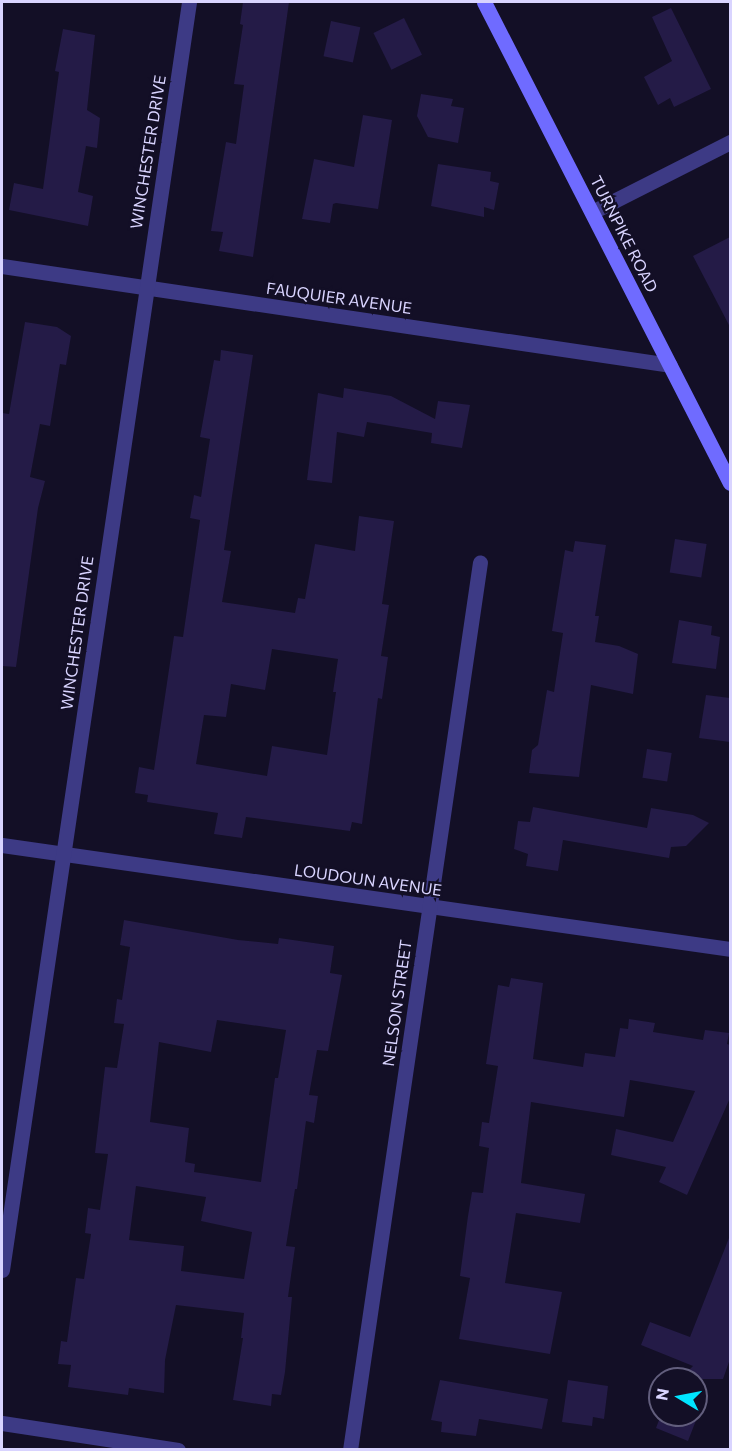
<!DOCTYPE html>
<html>
<head>
<meta charset="utf-8">
<style>
	body { margin:0 }
	#map { position:relative; width:732px; height:1451px; overflow:hidden; background:#130f26; font-family:Commissioner,sans-serif }
	div>[style] { position:absolute }
	[style*='--x'] { left:calc(var(--x)*1px); top:calc(var(--y)*1px); width:calc(var(--w)*1px); rotate:calc(var(--a)*1deg) }
	.building>* { inset:0; background:#241b47; transform-origin:0 0 }
	.minor>* { height:15px; margin:-7.5px; padding:0 7.5px; transform-origin:7.5px; border-radius:7.5px; background:#3d3a85 }
	.secondary>* { height:15px; margin:-7.5px; padding:0 7.5px; transform-origin:7.5px; border-radius:7.5px; background:#6f6bff }
	span { translate:-50% -50%; white-space:nowrap; text-align:center; line-height:1.15; -webkit-text-stroke:4.5px #130f26; paint-order:stroke }
	.street-label { font-size:16px; color:#d9d4ff }
	.frame { position:absolute; inset:0; border:3px solid #d9d4ff; pointer-events:none }
	.north { position:absolute; left:648px; top:1367px; width:60px; height:60px; box-sizing:border-box; background:#130f26; border:2px solid #625e7d; border-radius:50%; rotate:280deg; font-size:16px; font-weight:700; line-height:24px; text-align:center; color:#d9d4ff }
	.north::after { content:''; display:block; margin:auto; width:21px; height:27px; background:#00e5ff; clip-path:polygon(50% 0,100% 100%,50% 72%,0 100%) }
</style>
</head>
<body>
<div id="map">
	<div class="building">
		<i style="clip-path:polygon(243px 2px,289px 2px,253px 257px,219px 251px,223px 232px,211px 231px,226px 142px,236px 144px,244px 85px,234px 84px,243px 25px,240px 24px)"></i>
		<i style="clip-path:polygon(671px 8px,711px 89px,674px 107px,670px 98px,658px 105px,644px 77px,672px 61px,652px 17px)"></i>
		<i style="left:404px;top:18px;width:41px;height:34px;rotate:64deg"></i>
		<i style="left:331px;top:21px;width:30px;height:36px;rotate:12deg"></i>
		<i style="clip-path:polygon(63px 29px,95px 35px,87px 110px,100px 118px,97px 148px,86px 146px,78px 192px,93px 196px,88px 226px,9px 210px,14px 183px,43px 189px,59px 72px,55px 71px)"></i>
		<i style="clip-path:polygon(421px 94px,453px 99px,451px 106px,464px 108px,458px 143px,428px 137px,417px 116px)"></i>
		<i style="clip-path:polygon(363px 115px,392px 120px,378px 209px,336px 203px,333px 204px,330px 223px,302px 219px,314px 159px,354px 167px)"></i>
		<i style="clip-path:polygon(438px 164px,491px 172px,490px 181px,499px 183px,494px 210px,484px 207px,484px 217px,431px 206px)"></i>
		<i style="clip-path:polygon(730px 237px,730px 327px,693px 256px)"></i>
		<i style="clip-path:polygon(25px 322px,57px 327px,71px 336px,66px 365px,60px 364px,50px 426px,40px 424px,30px 477px,45px 481px,38px 508px,16px 667px,2px 666px,2px 413px,9px 414px)"></i>
		<i style="clip-path:polygon(evenodd,221px 350px,253px 355px,224px 550px,231px 551px,222px 602px,295px 613px,298px 598px,305px 599px,315px 544px,355px 551px,359px 516px,394px 521px,382px 604px,389px 605px,381px 656px,388px 657px,382px 699px,378px 698px,362px 824px,352px 822px,350px 831px,246px 817px,242px 838px,214px 834px,218px 813px,147px 802px,148px 795px,135px 793px,139px 767px,154px 770px,174px 636px,183px 637px,200px 520px,190px 518px,194px 495px,201px 497px,210px 439px,200px 437px,214px 360px,220px 361px,221px 350px,272px 649px,338px 659px,333px 692px,336px 692px,327px 755px,272px 746px,267px 776px,196px 764px,204px 715px,226px 717px,231px 684px,265px 690px,272px 649px)"></i>
		<i style="clip-path:polygon(344px 388px,391px 396px,435px 419px,438px 401px,470px 405px,462px 448px,431px 443px,432px 433px,367px 422px,364px 437px,337px 432px,332px 483px,307px 480px,318px 393px,343px 398px)"></i>
		<i style="left:675px;top:539px;width:32px;height:34px;rotate:9deg"></i>
		<i style="clip-path:polygon(575px 541px,606px 545px,595px 616px,599px 616px,595px 642px,619px 646px,638px 654px,633px 694px,591px 685px,579px 777px,529px 773px,532px 750px,538px 745px,547px 690px,554px 692px,563px 633px,552px 631px,565px 550px,573px 552px)"></i>
		<i style="clip-path:polygon(679px 620px,712px 626px,711px 635px,720px 637px,716px 669px,672px 663px)"></i>
		<i style="clip-path:polygon(706px 695px,730px 698px,730px 742px,699px 738px)"></i>
		<i style="left:647px;top:749px;width:25px;height:29px;rotate:9deg"></i>
		<i style="clip-path:polygon(533px 807px,647px 828px,651px 808px,693px 815px,709px 823px,686px 846px,671px 847px,669px 858px,563px 840px,558px 871px,526px 866px,528px 854px,514px 849px,518px 821px,530px 822px)"></i>
		<i style="clip-path:polygon(evenodd,124px 920px,238px 940px,278px 944px,279px 938px,334px 946px,330px 973px,342px 975px,328px 1051px,317px 1050px,309px 1095px,318px 1096px,314px 1123px,306px 1121px,297px 1189px,295px 1189px,286px 1246px,295px 1247px,288px 1297px,292px 1297px,285px 1372px,281px 1395px,272px 1394px,271px 1406px,233px 1400px,243px 1338px,241px 1338px,244px 1313px,176px 1305px,165px 1360px,164px 1393px,129px 1388px,128px 1395px,68px 1387px,71px 1365px,58px 1364px,61px 1341px,67px 1342px,76px 1278px,84px 1279px,91px 1234px,85px 1233px,88px 1208px,100px 1210px,108px 1154px,95px 1153px,105px 1067px,117px 1068px,124px 1024px,114px 1023px,117px 999px,122px 1000px,130px 947px,120px 945px,124px 920px,217px 1020px,286px 1030px,278px 1078px,275px 1078px,261px 1182px,194px 1172px,195px 1164px,185px 1162px,189px 1128px,150px 1122px,159px 1042px,211px 1052px,217px 1020px,124px 920px,136px 1186px,206px 1197px,201px 1221px,252px 1232px,244px 1279px,181px 1271px,184px 1246px,129px 1240px,136px 1186px)"></i>
		<i style="clip-path:polygon(511px 978px,543px 983px,533px 1059px,583px 1067px,585px 1053px,615px 1057px,620px 1028px,628px 1029px,629px 1019px,655px 1023px,653px 1032px,703px 1040px,705px 1030px,729px 1033px,727px 1044px,730px 1045px,730px 1098px,687px 1195px,659px 1182px,666px 1167px,611px 1155px,616px 1129px,673px 1142px,695px 1091px,630px 1080px,624px 1117px,531px 1102px,521px 1183px,585px 1194px,580px 1223px,516px 1213px,505px 1283px,562px 1292px,550px 1354px,459px 1339px,470px 1278px,460px 1276px,468px 1216px,472px 1192px,483px 1193px,489px 1148px,479px 1146px,482px 1122px,489px 1123px,498px 1066px,486px 1064px,498px 985px,509px 987px)"></i>
		<i style="clip-path:polygon(729px 1238px,730px 1359px,723px 1379px,680px 1379px,693px 1366px,641px 1345px,650px 1322px,690px 1337px)"></i>
		<i style="clip-path:polygon(440px 1380px,548px 1399px,542px 1429px,479px 1419px,476px 1436px,441px 1432px,442px 1422px,431px 1420px)"></i>
		<i style="clip-path:polygon(568px 1380px,608px 1386px,604px 1419px,593px 1417px,592px 1426px,562px 1422px)"></i>
		<i style="clip-path:polygon(696px 1408px,700px 1410px,688px 1441px,656px 1428px,661px 1415px,696px 1415px)"></i>
	</div>
	<div class="minor">
		<i style="--x:592;--y:212;--w:155;--a:-26.9"></i>
		<i style="--x:2;--y:266;--w:675;--a:8.43"></i>
		<i style="--x:2;--y:845;--w:735;--a:8.13"></i>
		<i style="--x:2;--y:1270;--w:1282;--a:-81.61"></i>
		<i style="--x:2;--y:1423;--w:178;--a:8.7"></i>
		<i style="--x:350;--y:1450;--w:897;--a:-81.67"></i>
	</div>
	<div class="secondary">
		<i style="--x:484;--y:2;--w:540;--a:62.91"></i>
	</div>
	<div class="street-label">
		<span style="left:148px;top:152px;rotate:-81deg">WINCHESTER DRIVE</span>
		<span style="left:624px;top:234px;rotate:63deg">TURNPIKE ROAD</span>
		<span style="left:339px;top:298px;rotate:8deg">FAUQUIER AVENUE</span>
		<span style="left:77px;top:633px;rotate:-82deg">WINCHESTER DRIVE</span>
		<span style="left:368px;top:880px;rotate:8deg">LOUDOUN AVENUE</span>
		<span style="left:397px;top:1003px;rotate:-82deg">NELSON STREET</span>
	</div>
	<div class="frame"></div>
	<div class="north">N</div>
</div>
</body>
</html>
